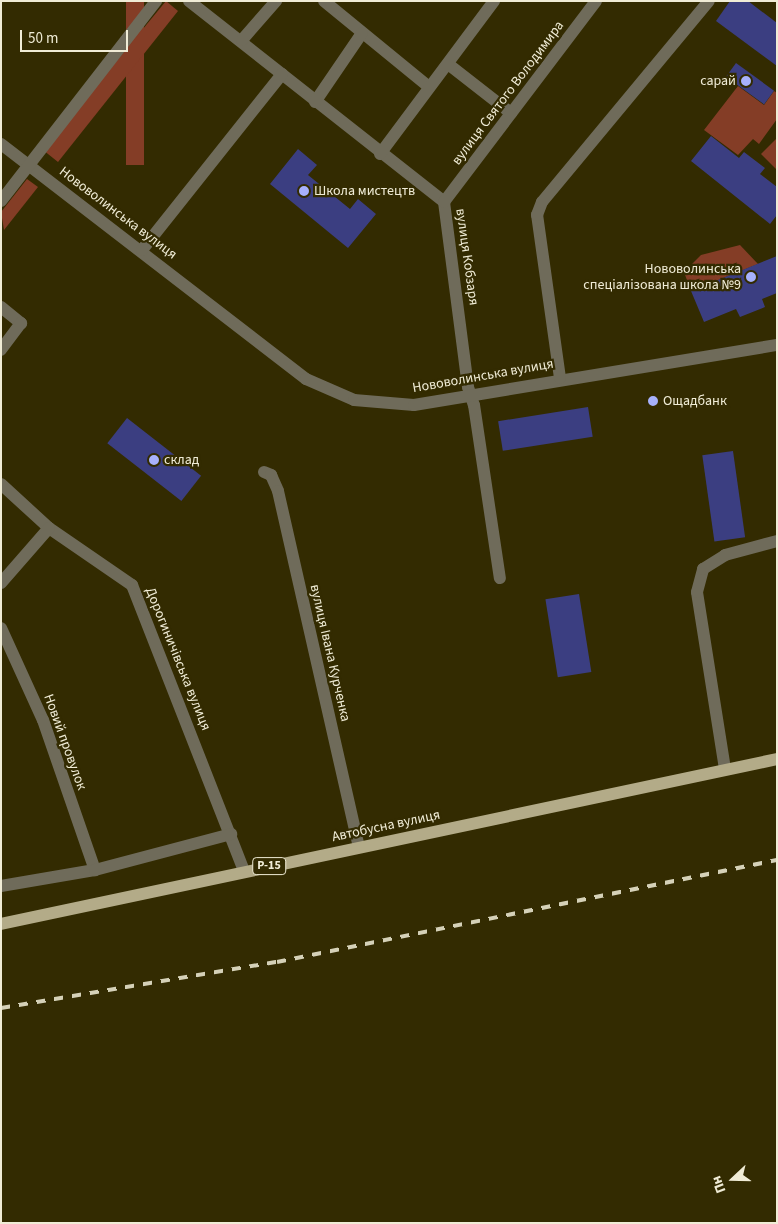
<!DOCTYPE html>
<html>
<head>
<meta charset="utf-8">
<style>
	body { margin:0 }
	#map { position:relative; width:778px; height:1224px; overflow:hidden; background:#332b01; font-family:"Source Sans 3",sans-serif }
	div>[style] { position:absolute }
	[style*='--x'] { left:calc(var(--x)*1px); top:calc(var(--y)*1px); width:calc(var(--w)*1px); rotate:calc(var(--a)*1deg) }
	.green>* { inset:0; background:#843d26; transform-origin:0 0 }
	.building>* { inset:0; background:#3b3e81; transform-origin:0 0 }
	.minor>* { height:12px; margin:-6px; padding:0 6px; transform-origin:6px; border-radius:6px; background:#6f6b5a }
	.major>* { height:12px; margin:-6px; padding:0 6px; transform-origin:6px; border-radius:6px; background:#b3ab88 }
	.rail>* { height:4px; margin-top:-2px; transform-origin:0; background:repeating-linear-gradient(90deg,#d5d1b8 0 9px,transparent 0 18px) }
	.dots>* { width:14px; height:14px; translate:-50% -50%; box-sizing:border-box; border:2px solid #332b01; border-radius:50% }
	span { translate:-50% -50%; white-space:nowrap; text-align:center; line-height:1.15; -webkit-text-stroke:4.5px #332b01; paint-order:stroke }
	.shield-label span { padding:1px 4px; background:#332b01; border:1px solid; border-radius:4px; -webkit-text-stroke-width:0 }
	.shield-label { font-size:12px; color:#f0ecd6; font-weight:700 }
	.poi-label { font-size:14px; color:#f0ecd6 }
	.right { translate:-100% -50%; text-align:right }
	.left { translate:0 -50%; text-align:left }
	.street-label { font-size:14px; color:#f0ecd6 }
	.frame { position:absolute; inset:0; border:2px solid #f0ecd6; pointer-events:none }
	.north { position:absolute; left:708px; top:1154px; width:50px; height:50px; -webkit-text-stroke:4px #332b01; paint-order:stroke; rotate:249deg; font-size:14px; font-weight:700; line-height:20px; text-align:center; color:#f0ecd6 }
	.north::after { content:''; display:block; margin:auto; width:18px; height:22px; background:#f0ecd6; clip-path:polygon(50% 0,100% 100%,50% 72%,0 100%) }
	.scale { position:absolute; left:20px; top:30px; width:108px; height:22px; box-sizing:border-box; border:2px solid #f0ecd6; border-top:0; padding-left:6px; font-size:15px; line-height:18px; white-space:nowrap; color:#f0ecd6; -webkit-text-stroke:4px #332b01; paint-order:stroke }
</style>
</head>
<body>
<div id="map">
	<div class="green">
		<i style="left:126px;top:1px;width:18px;height:164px"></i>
		<i style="clip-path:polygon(166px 1px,178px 11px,58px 162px,43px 150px)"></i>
		<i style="clip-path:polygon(738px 86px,764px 105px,774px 91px,777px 93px,777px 119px,759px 144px,753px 139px,738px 155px,704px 130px)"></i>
		<i style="clip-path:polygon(777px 138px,777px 170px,761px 154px)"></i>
		<i style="clip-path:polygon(27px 179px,38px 187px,4px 230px,1px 212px)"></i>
		<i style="clip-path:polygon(740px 245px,758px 264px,691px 291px,684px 272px,701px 255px)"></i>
	</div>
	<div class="building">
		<i style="clip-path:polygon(730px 1px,748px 1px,777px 23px,777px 66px,716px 21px)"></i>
		<i style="left:736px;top:63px;width:47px;height:17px;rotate:36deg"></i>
		<i style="clip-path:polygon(711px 136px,739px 158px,744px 152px,765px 168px,760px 174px,777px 187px,777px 215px,770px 224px,691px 161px)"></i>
		<i style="clip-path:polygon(298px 149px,317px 165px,308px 175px,350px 209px,358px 199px,376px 214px,348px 248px,270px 184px)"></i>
		<i style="clip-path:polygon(777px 256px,777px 293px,762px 299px,765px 307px,740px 317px,736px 309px,704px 322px,691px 291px)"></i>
		<i style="left:588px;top:407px;width:30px;height:91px;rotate:81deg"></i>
		<i style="left:127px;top:418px;width:94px;height:32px;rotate:38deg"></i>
		<i style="left:733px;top:451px;width:87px;height:31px;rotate:82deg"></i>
		<i style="left:579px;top:594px;width:79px;height:34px;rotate:81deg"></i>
	</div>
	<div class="minor">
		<i style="--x:189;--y:1;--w:325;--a:38.2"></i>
		<i style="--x:444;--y:202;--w:187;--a:82.6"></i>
		<i style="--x:468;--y:387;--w:19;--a:72"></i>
		<i style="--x:474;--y:405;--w:175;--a:81.5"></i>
		<i style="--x:324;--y:1;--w:134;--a:39.3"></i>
		<i style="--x:242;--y:40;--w:52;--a:-48.9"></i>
		<i style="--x:448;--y:64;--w:80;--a:37.9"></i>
		<i style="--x:315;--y:102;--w:83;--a:-55.7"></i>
		<i style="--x:1;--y:144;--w:385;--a:37.6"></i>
		<i style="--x:306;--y:379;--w:52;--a:23.6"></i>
		<i style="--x:354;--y:400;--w:60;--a:4.8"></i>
		<i style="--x:414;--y:405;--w:368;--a:-9.4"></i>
		<i style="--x:380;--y:154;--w:191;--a:-53.3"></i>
		<i style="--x:1;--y:201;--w:253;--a:-52.2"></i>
		<i style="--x:444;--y:202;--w:252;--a:-52.9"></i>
		<i style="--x:142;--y:250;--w:225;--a:-51.5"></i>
		<i style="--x:1;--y:307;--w:26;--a:39"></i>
		<i style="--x:21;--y:323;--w:34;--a:127"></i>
		<i style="--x:560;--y:378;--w:165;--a:-98"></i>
		<i style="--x:537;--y:215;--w:14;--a:-69"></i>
		<i style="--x:542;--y:202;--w:261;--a:-50.3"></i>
		<i style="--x:264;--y:472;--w:8;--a:23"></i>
		<i style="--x:271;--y:475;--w:17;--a:66"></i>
		<i style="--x:278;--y:491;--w:365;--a:77.2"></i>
		<i style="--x:1;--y:484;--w:65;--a:42.5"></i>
		<i style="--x:49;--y:528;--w:101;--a:34.5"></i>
		<i style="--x:132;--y:585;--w:307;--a:68.6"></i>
		<i style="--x:1;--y:583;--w:73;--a:-48.9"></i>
		<i style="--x:1;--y:628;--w:101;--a:65.5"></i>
		<i style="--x:43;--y:720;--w:159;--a:70.9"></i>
		<i style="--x:725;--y:769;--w:179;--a:-99"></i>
		<i style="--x:697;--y:592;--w:24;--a:-75"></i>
		<i style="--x:703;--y:569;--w:26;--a:-32"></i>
		<i style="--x:725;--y:555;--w:54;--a:-15.1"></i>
		<i style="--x:1;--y:886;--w:95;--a:-9.7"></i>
		<i style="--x:95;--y:870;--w:141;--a:-14.8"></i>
	</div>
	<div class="major">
		<i style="--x:1;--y:924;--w:793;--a:-12"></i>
	</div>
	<div class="rail">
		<i style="--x:1;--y:1008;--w:280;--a:-9.5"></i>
		<i style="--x:277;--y:962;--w:510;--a:-11.53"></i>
	</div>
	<div class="dots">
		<i style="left:746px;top:81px;background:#a7b1fc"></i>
		<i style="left:304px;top:191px;background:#a7b1fc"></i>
		<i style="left:751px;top:277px;background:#a7b1fc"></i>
		<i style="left:653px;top:401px;background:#a7b1fc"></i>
		<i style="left:154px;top:460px;background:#a7b1fc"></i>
	</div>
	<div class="shield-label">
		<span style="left:269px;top:866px">Р-15</span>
	</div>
	<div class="poi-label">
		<span class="right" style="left:736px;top:81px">сарай</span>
		<span class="left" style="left:314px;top:191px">Школа мистецтв</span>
		<span class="right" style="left:741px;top:277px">Нововолинська<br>спеціалізована школа №9</span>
		<span class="left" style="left:663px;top:401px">Ощадбанк</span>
		<span class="left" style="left:164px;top:460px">склад</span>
	</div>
	<div class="street-label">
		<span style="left:508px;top:93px;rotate:-53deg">вулиця Святого Володимира</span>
		<span style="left:118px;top:213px;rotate:37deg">Нововолинська вулиця</span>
		<span style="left:467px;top:257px;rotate:82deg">вулиця Кобзаря</span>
		<span style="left:483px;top:376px;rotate:-10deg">Нововолинська вулиця</span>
		<span style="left:330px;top:653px;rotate:77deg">вулиця Івана Курченка</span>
		<span style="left:178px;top:659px;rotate:68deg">Дорогиничівська вулиця</span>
		<span style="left:65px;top:742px;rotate:70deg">Новий провулок</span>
		<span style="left:386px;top:826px;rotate:-12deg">Автобусна вулиця</span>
	</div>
	<div class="frame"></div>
	<div class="north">Пн</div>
	<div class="scale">50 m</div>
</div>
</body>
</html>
